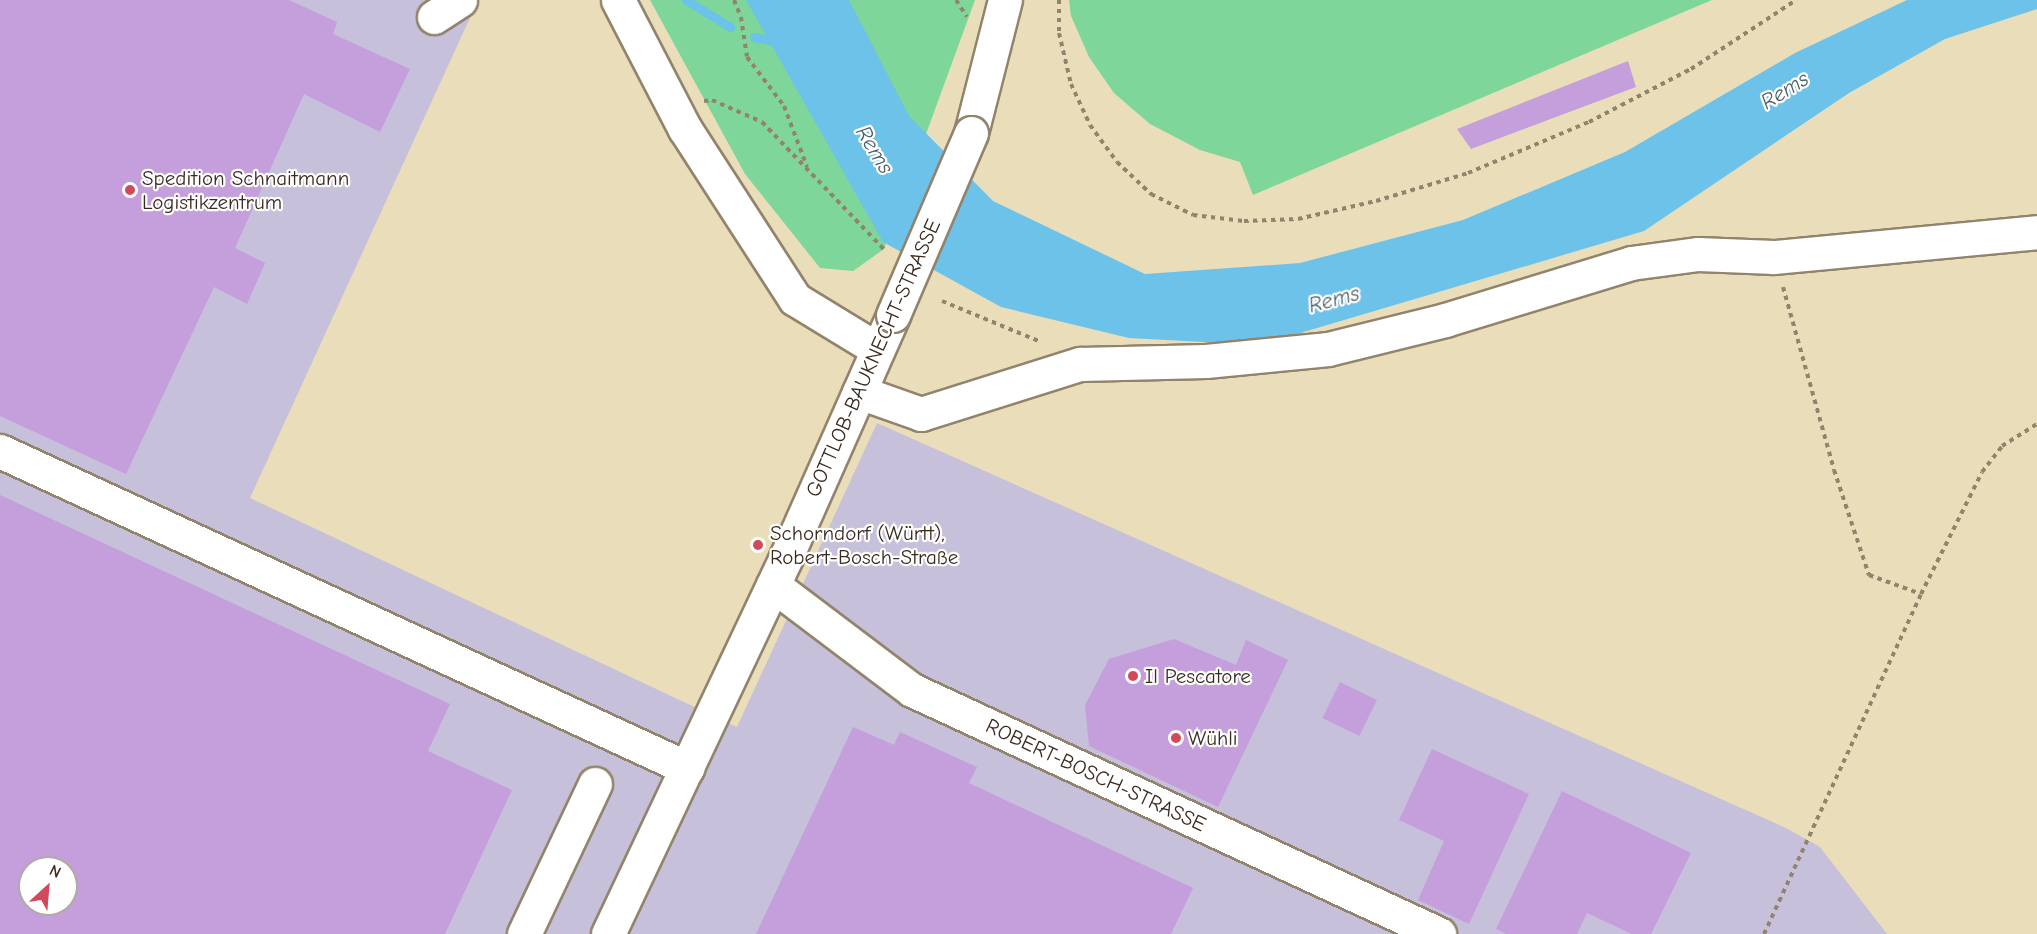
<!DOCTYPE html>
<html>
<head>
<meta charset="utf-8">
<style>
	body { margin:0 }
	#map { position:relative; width:2037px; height:934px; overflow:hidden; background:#eadeba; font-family:"Comic Neue",sans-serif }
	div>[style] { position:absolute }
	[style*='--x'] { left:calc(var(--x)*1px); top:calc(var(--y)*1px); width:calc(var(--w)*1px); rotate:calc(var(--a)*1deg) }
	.industrial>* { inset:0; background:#c6c0da }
	.green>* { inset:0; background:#7ed69a }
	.water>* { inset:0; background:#6cc2e9 }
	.stream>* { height:9px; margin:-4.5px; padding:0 4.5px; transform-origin:4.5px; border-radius:4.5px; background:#6cc2e9 }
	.building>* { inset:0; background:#c59edc; transform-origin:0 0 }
	.path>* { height:4px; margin-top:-2px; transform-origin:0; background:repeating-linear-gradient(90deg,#92846c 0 4.5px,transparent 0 9px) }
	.roads { filter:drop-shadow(2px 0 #92846c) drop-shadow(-2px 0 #92846c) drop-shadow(0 2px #92846c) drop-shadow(0 -2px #92846c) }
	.minor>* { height:33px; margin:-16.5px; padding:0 16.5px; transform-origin:16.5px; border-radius:16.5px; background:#fff }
	.bridges { filter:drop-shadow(2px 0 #92846c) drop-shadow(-2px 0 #92846c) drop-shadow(0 2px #92846c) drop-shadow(0 -2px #92846c) }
	.minor-bridge>* { height:33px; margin:-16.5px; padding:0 16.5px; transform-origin:16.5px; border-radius:16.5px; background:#fff }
	.dots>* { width:16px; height:16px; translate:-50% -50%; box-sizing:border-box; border:3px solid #fff; border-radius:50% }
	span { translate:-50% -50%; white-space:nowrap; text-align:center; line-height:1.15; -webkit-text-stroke:4.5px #fff; paint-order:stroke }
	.poi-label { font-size:21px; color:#3b2a1e }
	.left { translate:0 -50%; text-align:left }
	.street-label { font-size:21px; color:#3b2a1e }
	.water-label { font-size:22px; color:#4c5f65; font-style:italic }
	.north { position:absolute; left:18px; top:856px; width:60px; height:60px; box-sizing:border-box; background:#fff; border:2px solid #b1aaa5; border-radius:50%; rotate:26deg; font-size:16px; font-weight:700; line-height:24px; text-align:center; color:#3b2a1e }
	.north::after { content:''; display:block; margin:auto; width:21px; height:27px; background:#d1495b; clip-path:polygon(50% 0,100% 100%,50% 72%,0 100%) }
</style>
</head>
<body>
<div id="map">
	<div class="industrial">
		<i style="clip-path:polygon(evenodd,0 0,469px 0,475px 7px,250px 498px,737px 727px,877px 423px,1786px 828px,1820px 847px,1887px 934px,0 934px,0 0,30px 868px,66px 868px,66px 904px,30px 904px,30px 868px)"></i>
	</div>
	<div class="green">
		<i style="clip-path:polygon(650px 0,975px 0,884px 249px,853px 271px,820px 268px,745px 174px)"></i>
		<i style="clip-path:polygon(1069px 0,1712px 0,1253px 195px,1240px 162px,1200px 150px,1150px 124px,1114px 93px,1089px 57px,1071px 16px)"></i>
	</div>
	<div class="water">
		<i style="clip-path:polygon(746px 0,849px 0,909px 116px,993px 201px,1145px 274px,1300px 263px,1463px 220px,1625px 152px,1795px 53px,1907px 0,2037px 0,2037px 9px,1945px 39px,1849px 93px,1644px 231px,1260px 345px,1129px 338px,1001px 307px,883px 242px)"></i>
	</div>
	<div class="stream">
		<i style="--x:686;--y:0;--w:52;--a:31.5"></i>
		<i style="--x:754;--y:37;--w:25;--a:11"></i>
	</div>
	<div class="building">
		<i style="clip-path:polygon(0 0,289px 0,337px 22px,333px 34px,410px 69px,380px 132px,304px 94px,235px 248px,265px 263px,251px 295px,247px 304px,214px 287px,126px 474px,0 416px)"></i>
		<i style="clip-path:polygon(1628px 61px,1636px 87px,1471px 149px,1457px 129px)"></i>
		<i style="clip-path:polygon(evenodd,0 495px,450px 704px,428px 751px,512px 790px,445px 934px,0 934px,0 495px,30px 868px,66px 868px,66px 904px,30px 904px,30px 868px)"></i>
		<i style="clip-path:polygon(1174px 639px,1236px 665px,1246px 640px,1288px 660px,1218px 807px,1089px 746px,1085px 705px,1109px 659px)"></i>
		<i style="left:1340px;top:682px;width:41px;height:40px;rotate:26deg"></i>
		<i style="clip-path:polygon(853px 727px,894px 745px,900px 732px,977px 767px,969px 783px,1193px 888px,1171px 934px,756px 934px)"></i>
		<i style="clip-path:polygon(1432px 749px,1529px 794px,1469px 924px,1418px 900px,1444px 841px,1399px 820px)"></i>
		<i style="clip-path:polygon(1562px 791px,1691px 853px,1651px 934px,1632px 934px,1587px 913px,1577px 934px,1506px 934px,1496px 929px)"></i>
	</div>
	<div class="path">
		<i style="--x:734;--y:0;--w:18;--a:68"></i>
		<i style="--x:741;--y:17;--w:40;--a:81.5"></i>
		<i style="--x:747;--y:57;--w:61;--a:52.9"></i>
		<i style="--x:784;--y:106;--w:65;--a:69.3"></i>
		<i style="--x:956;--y:0;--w:20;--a:57"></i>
		<i style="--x:1059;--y:0;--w:33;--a:90"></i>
		<i style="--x:1059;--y:33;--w:52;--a:76.8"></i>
		<i style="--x:1071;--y:84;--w:45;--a:65.1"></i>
		<i style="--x:1090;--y:125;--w:46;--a:53.9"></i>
		<i style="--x:1117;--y:162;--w:47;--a:43.3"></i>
		<i style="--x:1151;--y:194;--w:47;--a:26.6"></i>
		<i style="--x:1193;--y:215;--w:51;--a:6.7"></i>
		<i style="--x:1244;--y:221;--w:54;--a:-2.1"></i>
		<i style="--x:1298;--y:219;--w:80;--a:-13"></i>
		<i style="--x:1376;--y:201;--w:96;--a:-16.9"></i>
		<i style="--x:1468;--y:173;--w:131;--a:-22.9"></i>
		<i style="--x:1589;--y:122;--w:115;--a:-27.5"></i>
		<i style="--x:1691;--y:69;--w:126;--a:-33.3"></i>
		<i style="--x:704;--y:101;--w:8;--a:-7"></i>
		<i style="--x:712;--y:100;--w:55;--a:23.7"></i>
		<i style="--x:762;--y:122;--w:176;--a:46.2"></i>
		<i style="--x:1783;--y:287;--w:190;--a:74.4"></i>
		<i style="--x:1834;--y:470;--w:111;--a:71.6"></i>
		<i style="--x:1869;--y:575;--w:55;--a:20.1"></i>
		<i style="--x:942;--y:301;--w:107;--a:22.5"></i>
		<i style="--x:1764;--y:934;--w:374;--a:-65.2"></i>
		<i style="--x:1921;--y:594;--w:136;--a:-63.4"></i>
		<i style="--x:1982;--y:472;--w:33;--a:-52"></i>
		<i style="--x:2002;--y:446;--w:41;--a:-32.2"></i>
	</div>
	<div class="roads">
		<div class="minor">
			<i style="--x:618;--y:0;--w:145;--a:62.6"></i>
			<i style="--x:685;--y:129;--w:202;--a:57.1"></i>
			<i style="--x:795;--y:299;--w:96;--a:31.4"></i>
			<i style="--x:434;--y:17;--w:31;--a:-33"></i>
			<i style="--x:971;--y:133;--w:137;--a:-75.7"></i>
			<i style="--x:859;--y:392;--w:66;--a:19.5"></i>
			<i style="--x:921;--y:414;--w:167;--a:-17.5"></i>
			<i style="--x:1080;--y:364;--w:126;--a:-1.4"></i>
			<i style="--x:1206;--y:361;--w:123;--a:-5.6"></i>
			<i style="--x:1328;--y:349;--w:121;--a:-13.9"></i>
			<i style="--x:1445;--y:320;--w:195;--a:-17"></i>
			<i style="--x:1631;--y:263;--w:68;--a:-7.7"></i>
			<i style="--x:1698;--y:254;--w:76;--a:2.3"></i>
			<i style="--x:1774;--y:257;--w:264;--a:-5.4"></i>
			<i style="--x:0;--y:451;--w:757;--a:24.77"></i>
			<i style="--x:773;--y:585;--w:174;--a:37.1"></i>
			<i style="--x:912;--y:690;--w:581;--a:24.84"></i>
			<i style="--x:524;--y:934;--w:166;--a:-64.7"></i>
			<i style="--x:608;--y:934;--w:417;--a:-64.7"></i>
			<i style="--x:786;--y:557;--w:265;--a:-66.1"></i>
		</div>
	</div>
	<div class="bridges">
		<div class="minor-bridge">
			<i style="--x:893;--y:315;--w:198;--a:-66.8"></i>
		</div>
	</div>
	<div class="dots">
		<i style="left:130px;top:190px;background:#d1495b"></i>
		<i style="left:758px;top:545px;background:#d1495b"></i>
		<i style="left:1133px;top:676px;background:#d1495b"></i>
		<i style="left:1176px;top:738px;background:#d1495b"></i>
	</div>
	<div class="poi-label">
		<span class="left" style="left:142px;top:190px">Spedition Schnaitmann<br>Logistikzentrum</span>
		<span class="left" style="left:770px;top:545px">Schorndorf (Württ),<br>Robert-Bosch-Straße</span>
		<span class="left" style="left:1145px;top:676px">Il Pescatore</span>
		<span class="left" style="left:1188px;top:738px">Wühli</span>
	</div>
	<div class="street-label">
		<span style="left:873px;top:358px;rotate:-66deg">GOTTLOB-BAUKNECHT-STRASSE</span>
		<span style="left:1096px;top:775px;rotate:25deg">ROBERT-BOSCH-STRASSE</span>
	</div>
	<div class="water-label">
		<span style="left:1785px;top:91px;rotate:-32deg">Rems</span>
		<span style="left:874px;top:150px;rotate:59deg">Rems</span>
		<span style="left:1334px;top:300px;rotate:-15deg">Rems</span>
	</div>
	<div class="north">N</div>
</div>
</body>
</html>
